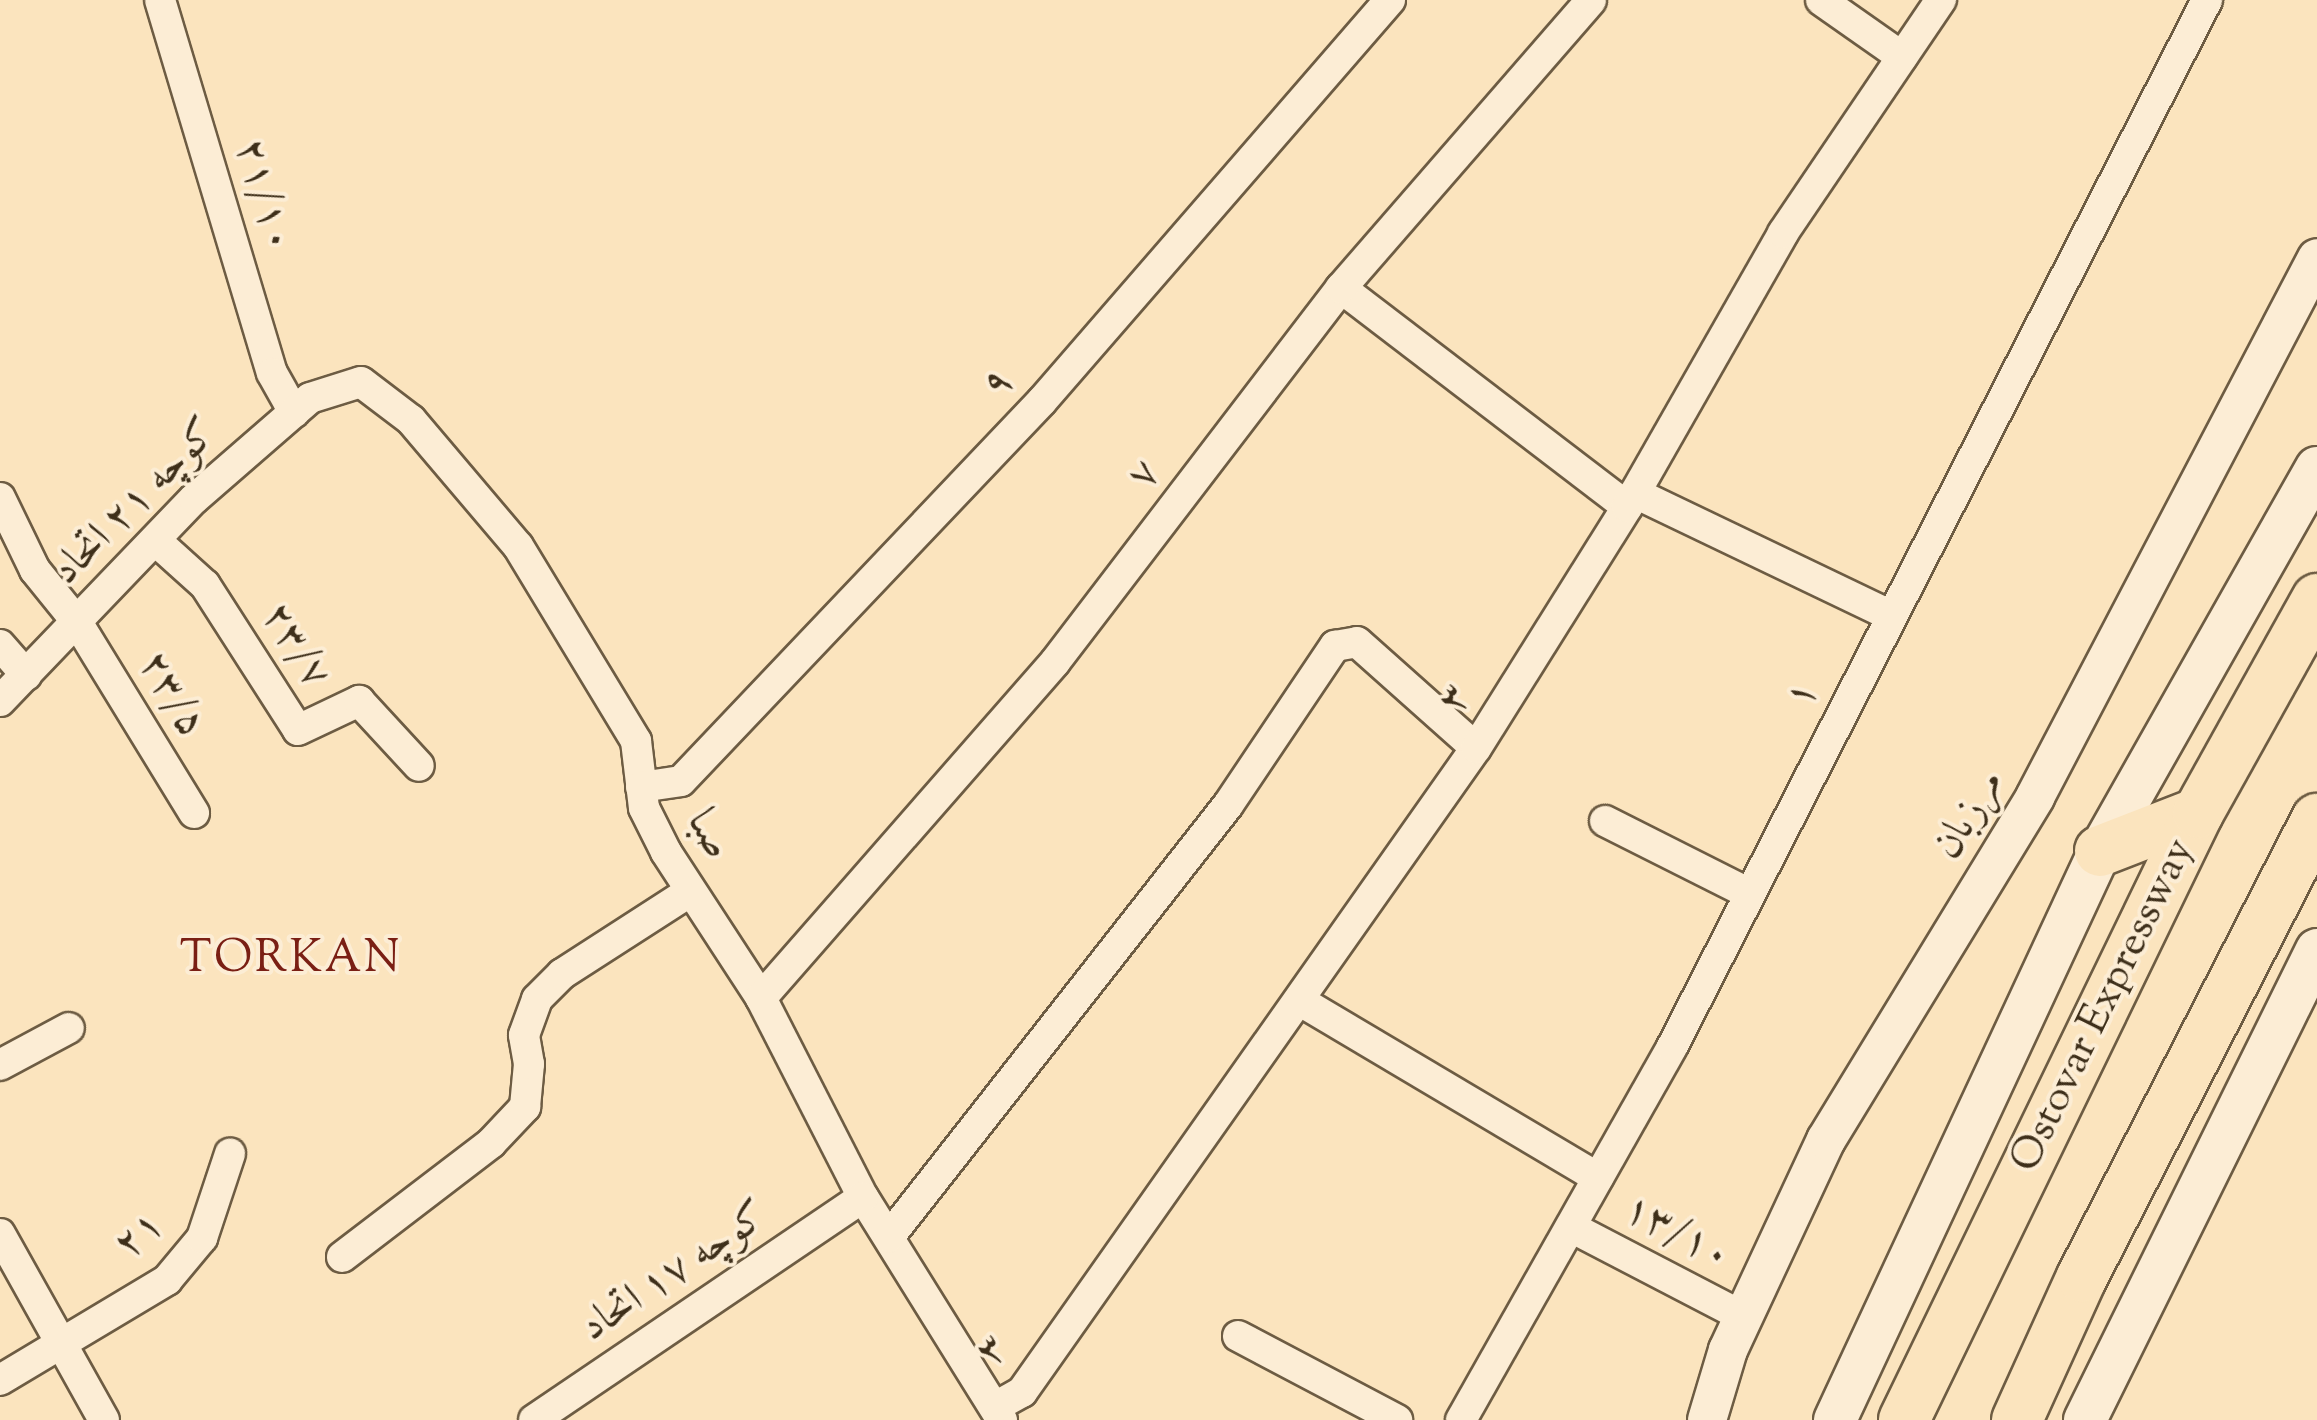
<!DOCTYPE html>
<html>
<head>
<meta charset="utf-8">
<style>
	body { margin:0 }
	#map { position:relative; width:2317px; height:1420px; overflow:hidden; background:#fbe4be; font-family:"Sorts Mill Goudy",Amiri,serif }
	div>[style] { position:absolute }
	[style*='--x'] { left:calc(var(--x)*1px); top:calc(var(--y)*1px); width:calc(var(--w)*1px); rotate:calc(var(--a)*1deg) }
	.roads { filter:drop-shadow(2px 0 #6d5c43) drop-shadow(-2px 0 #6d5c43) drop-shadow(0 2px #6d5c43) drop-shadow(0 -2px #6d5c43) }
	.minor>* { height:30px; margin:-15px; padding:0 15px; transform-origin:15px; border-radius:15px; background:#fcedd5 }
	.tertiary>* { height:38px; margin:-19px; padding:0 19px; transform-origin:19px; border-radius:19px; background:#fcedd5 }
	.secondary>* { height:42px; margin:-21px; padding:0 21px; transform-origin:21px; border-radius:21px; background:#fcedd5 }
	.trunk>* { height:50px; margin:-25px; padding:0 25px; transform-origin:25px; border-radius:25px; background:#fbe4be }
	span { translate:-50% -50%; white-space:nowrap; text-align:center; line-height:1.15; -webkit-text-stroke:8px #fcedd5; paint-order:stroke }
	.street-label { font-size:42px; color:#3e2f1a }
	.neighbourhood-label { font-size:45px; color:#7a1f14; letter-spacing:2.5px }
</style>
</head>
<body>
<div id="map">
	<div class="roads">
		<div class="minor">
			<i style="--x:160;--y:0;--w:389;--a:73.3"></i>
			<i style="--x:272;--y:373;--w:45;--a:60.6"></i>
			<i style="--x:1821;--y:0;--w:99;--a:35.1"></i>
			<i style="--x:1341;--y:288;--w:360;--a:37.4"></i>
			<i style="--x:1635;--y:493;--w:283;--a:25.6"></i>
			<i style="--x:0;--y:498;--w:80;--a:64.1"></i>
			<i style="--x:35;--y:570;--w:67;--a:51.1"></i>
			<i style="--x:77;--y:622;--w:224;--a:58.5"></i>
			<i style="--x:155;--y:540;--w:67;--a:42"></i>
			<i style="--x:205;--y:585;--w:172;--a:57.3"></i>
			<i style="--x:298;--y:730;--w:68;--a:-25.4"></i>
			<i style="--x:359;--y:701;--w:88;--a:47.3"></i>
			<i style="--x:0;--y:645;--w:40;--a:49"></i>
			<i style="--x:0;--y:701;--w:280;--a:-46.2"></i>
			<i style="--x:194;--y:499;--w:133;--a:-41"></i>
			<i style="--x:294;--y:412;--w:21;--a:-41"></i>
			<i style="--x:310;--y:398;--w:53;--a:-17.4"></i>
			<i style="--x:361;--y:382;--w:63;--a:37.2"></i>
			<i style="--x:411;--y:420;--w:165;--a:49.7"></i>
			<i style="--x:518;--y:546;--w:228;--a:58.8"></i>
			<i style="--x:636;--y:741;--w:67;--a:83.2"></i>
			<i style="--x:644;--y:808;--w:49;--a:63.4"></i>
			<i style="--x:666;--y:852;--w:174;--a:56.9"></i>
			<i style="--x:761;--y:998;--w:224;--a:62.9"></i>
			<i style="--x:863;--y:1197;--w:263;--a:58.1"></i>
			<i style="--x:641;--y:787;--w:40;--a:-8.5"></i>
			<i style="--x:681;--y:781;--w:524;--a:-46.47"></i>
			<i style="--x:1042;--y:401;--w:531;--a:-49.05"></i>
			<i style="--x:1605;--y:821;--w:162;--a:26.7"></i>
			<i style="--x:761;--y:998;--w:446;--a:-48.8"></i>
			<i style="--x:1055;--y:662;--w:471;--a:-52.6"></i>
			<i style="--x:1341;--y:288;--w:381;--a:-49"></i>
			<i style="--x:1302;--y:1002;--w:344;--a:30.7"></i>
			<i style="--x:0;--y:1065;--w:78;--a:-28.2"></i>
			<i style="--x:1571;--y:1227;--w:195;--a:27.5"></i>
			<i style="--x:0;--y:1234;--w:213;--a:60.8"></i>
			<i style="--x:889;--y:1237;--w:549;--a:-51.88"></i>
			<i style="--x:1228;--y:805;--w:192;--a:-56.1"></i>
			<i style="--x:1335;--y:646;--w:22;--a:-10"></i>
			<i style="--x:1357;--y:642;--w:159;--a:41.7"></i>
			<i style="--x:342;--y:1257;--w:188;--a:-37.4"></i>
			<i style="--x:491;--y:1143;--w:50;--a:-46.6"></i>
			<i style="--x:525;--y:1107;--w:43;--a:-84.7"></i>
			<i style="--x:529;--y:1064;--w:29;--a:-100"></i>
			<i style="--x:524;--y:1035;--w:38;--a:-70"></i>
			<i style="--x:537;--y:999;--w:35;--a:-45"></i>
			<i style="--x:562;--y:974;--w:153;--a:-32.8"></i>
			<i style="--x:1238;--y:1336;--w:180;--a:27.8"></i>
			<i style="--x:0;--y:1380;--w:195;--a:-30.9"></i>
			<i style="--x:167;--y:1280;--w:55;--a:-50.2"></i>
			<i style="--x:202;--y:1238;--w:89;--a:-71.6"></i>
			<i style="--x:995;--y:1407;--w:31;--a:-29"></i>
			<i style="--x:1022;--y:1392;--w:788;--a:-54.82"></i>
			<i style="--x:1476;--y:748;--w:284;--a:-57.9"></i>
			<i style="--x:1627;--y:507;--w:315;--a:-60.3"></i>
			<i style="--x:1783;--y:233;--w:282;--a:-55.9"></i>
			<i style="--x:534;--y:1420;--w:397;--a:-34.1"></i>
			<i style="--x:1461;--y:1420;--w:429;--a:-60.5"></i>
			<i style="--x:1672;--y:1047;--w:1176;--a:-62.93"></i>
		</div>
		<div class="tertiary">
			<i style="--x:1707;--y:1420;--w:73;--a:-73.3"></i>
			<i style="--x:1728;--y:1350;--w:232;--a:-65"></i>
			<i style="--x:1826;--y:1140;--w:402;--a:-58.6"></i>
			<i style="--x:2035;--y:797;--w:608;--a:-62.38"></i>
		</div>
		<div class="secondary">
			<i style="--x:1835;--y:1420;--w:628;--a:-65.03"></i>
			<i style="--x:2100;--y:851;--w:440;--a:-60.5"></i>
			<i style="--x:2085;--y:1420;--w:524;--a:-63.73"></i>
		</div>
		<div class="trunk">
			<i style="--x:2100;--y:851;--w:105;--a:-21.2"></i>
			<i style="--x:1904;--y:1420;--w:674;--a:-64.16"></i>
			<i style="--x:2198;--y:813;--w:245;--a:-60.9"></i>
			<i style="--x:2017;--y:1420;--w:157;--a:-65.6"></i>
			<i style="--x:2082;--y:1277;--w:515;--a:-62.84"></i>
		</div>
	</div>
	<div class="street-label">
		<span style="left:263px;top:196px;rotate:73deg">۲۱/۱۰</span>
		<span style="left:999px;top:384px;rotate:-47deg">۹</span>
		<span style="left:1145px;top:475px;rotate:-53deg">۷</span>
		<span style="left:136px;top:503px;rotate:-45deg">کوچه ۲۱ اتحاد</span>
		<span style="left:295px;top:646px;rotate:57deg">۲۳/۷</span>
		<span style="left:171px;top:695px;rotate:59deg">۲۳/۵</span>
		<span style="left:1803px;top:695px;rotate:-64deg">۱</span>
		<span style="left:1456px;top:699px;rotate:-58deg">۳</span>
		<span style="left:1970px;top:815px;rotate:-59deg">مرزبان</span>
		<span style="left:708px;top:835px;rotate:60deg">صبا</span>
		<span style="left:2104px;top:1006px;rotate:-64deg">Ostovar Expressway</span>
		<span style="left:1677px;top:1234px;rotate:28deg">۱۳/۱۰</span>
		<span style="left:140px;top:1236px;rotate:-42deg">۲۱</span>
		<span style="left:675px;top:1273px;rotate:-34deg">کوچه ۱۷ اتحاد</span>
		<span style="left:993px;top:1351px;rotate:-45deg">۳</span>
	</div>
	<div class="neighbourhood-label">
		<span style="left:291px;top:961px">TORKAN</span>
	</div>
</div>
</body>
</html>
